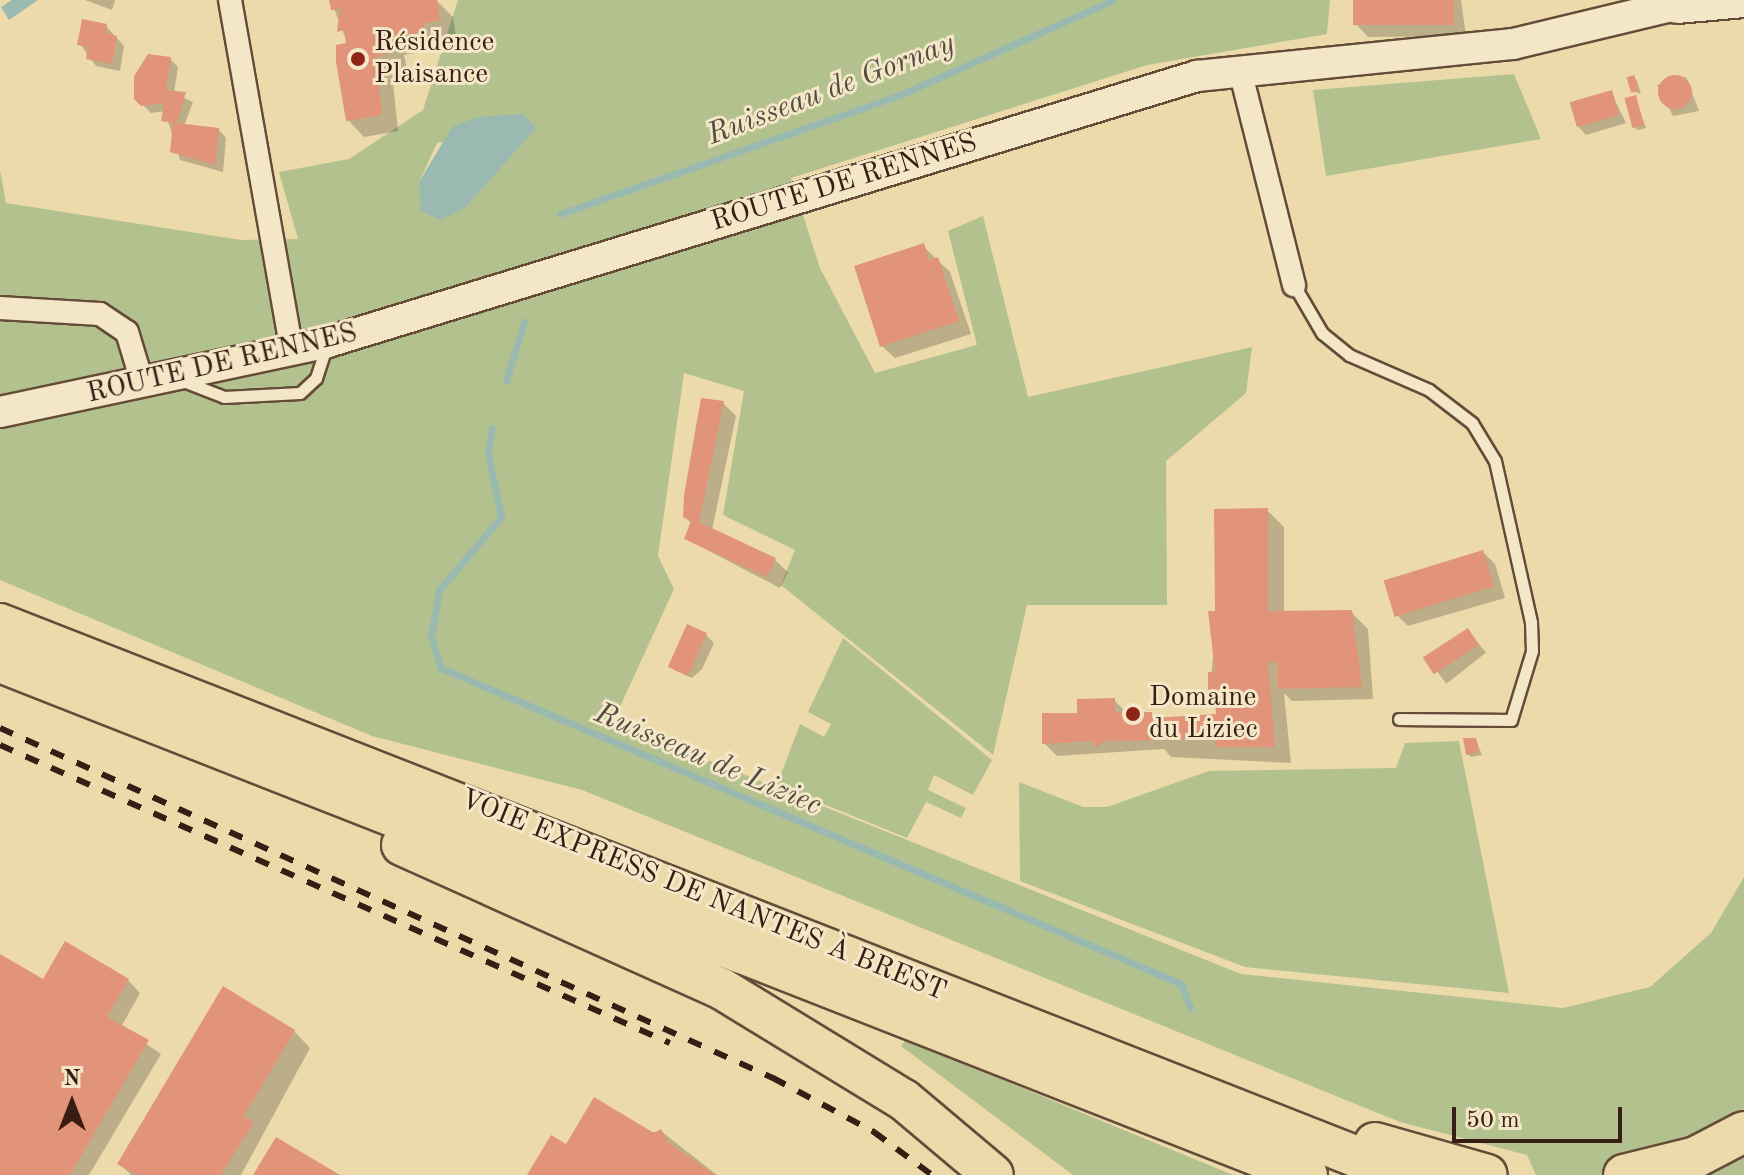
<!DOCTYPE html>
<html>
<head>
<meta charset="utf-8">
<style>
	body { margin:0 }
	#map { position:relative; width:1744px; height:1175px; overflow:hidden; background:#ecdaab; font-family:"Old Standard TT",serif }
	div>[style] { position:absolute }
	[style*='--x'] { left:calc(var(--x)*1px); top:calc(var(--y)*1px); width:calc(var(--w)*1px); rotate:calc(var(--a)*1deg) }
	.green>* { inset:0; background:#b2c18d }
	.water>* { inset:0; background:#9ab9b0 }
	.shadow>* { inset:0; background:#0003; transform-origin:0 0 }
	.stream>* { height:7px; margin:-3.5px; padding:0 3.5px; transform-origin:3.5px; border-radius:3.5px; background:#9ab9b0 }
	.building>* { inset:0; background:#e2947b; transform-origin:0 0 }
	.round { border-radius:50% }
	.roads { filter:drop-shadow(2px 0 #644c39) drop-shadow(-2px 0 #644c39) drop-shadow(0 2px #644c39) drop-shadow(0 -2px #644c39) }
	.lane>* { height:11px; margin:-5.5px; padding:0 5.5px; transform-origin:5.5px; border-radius:5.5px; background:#f3e7c8 }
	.street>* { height:22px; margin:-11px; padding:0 11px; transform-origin:11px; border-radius:11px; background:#f3e7c8 }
	.secondary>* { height:30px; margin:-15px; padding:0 15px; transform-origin:15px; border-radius:15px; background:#f3e7c8 }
	.highway>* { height:40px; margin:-20px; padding:0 20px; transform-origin:20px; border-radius:20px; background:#ecdaab }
	.rail>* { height:6px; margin-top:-3px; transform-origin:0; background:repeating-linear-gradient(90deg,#371d13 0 14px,transparent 0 28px) }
	.dots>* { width:22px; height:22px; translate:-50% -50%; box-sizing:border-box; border:4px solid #f3e7c8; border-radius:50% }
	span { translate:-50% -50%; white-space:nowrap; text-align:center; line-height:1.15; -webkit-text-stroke:6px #f3e7c8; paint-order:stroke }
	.poi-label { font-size:28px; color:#371d13 }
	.left { translate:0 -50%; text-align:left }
	.street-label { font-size:28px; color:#371d13 }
	.water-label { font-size:30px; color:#554c42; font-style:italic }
	.north { position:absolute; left:32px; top:1063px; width:80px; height:80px; -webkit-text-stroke:6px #f3e7c8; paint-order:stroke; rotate:0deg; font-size:22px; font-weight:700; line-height:32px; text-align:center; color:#371d13 }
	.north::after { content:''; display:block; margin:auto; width:28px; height:36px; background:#371d13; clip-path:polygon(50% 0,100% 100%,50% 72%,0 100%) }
	.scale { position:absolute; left:1452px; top:1107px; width:170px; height:36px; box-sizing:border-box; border:4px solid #371d13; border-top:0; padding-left:10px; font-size:24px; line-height:28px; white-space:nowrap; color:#371d13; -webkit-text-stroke:6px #f3e7c8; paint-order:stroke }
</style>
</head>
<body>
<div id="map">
	<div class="green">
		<i style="clip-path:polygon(evenodd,458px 0,1330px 0,1327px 34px,1147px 65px,791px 178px,820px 268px,875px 373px,977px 345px,948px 231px,983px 216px,1028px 397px,1252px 347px,1246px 393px,1166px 461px,1167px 605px,1027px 605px,993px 755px,781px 585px,795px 550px,723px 515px,744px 391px,684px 373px,658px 556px,674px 589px,613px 722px,1241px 974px,1563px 1008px,1650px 987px,1711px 933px,1744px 877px,1744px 1175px,1536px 1175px,1527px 1155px,1400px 1122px,582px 790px,372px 736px,0 580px,0 170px,6px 203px,241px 240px,298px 239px,279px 172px,349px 159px,423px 110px,458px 0,535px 128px,465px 208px,422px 211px,419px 182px,437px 143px,535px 128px)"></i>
		<i style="clip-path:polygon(1514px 74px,1541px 139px,1326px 176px,1313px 90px)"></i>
		<i style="clip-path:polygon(843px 638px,992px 760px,973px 795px,934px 775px,928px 790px,966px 808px,961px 818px,926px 802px,907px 838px,777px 785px,800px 724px,824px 737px,831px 724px,808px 712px)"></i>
		<i style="clip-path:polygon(1459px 741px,1509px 993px,1245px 967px,1020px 881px,1019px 782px,1083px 807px,1107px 807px,1209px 771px,1396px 768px,1405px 743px)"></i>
		<i style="clip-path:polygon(906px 1040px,1233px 1175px,1073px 1175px,901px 1046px)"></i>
	</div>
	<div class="water">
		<i style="clip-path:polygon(12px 0,38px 0,9px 20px,1px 7px)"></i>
		<i style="clip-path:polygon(523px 114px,536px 128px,465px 208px,441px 220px,421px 211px,419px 182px,452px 127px,478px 117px)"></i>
	</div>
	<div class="shadow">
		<i style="clip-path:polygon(85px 0,115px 0,112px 10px)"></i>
		<i style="clip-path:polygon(331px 0,436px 0,453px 17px,456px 36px,440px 40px,441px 48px,404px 55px,407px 69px,392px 72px,398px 131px,364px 137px,348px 120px,348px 45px)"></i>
		<i style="clip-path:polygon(1355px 0,1461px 0,1466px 36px,1368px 37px,1356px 24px)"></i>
		<i style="clip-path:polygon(106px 26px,124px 46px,120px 71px,96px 66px,80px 44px)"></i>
		<i style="clip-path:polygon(170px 59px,178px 67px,174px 93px,193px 102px,184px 126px,218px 129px,226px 138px,223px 172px,180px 160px,165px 111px,151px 113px,136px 98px)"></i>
		<i style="clip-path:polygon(1634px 77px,1637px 81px,1641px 94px,1632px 91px)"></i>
		<i style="clip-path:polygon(1686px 77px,1699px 111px,1673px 116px,1657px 85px)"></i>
		<i style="clip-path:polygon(1611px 92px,1626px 123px,1586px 135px,1578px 126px)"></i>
		<i style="clip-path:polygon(1635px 98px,1646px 128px,1638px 130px,1634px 127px)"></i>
		<i style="clip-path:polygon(923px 246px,950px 272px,971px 334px,895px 358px,882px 346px)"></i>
		<i style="clip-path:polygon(723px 403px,736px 416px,712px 530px,775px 560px,788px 572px,780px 588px,686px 539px,692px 524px,685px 517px)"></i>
		<i style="clip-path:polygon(1267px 510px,1284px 527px,1284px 613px,1351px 612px,1368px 629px,1373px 699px,1292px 701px,1284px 693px,1291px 763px,1171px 757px,1164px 749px,1057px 756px,1044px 743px,1079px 714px,1114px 700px,1128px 714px,1157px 719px,1218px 716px,1210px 689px,1217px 613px)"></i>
		<i style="clip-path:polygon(1483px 552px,1495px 564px,1505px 598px,1408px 626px,1396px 614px)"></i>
		<i style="left:1468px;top:630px;width:29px;height:50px;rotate:52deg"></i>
		<i style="clip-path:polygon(706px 635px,714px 643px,702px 669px,692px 678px,674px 670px)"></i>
		<i style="clip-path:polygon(1476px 740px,1482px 755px,1471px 757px,1468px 754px)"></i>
		<i style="clip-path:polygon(0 956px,43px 982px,128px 980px,140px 993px,121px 1027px,161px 1054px,89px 1175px,0 1175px)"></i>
		<i style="clip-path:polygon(294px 1031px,310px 1048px,241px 1175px,131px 1175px,120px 1164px)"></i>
		<i style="clip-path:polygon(661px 1131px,717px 1175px,529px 1175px,567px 1146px)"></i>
	</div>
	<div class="stream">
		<i style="--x:560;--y:214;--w:360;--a:-19.3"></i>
		<i style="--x:900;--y:95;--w:233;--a:-24"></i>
		<i style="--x:506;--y:381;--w:62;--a:-73"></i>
		<i style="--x:492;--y:428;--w:26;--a:99"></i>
		<i style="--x:488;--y:454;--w:64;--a:78.3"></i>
		<i style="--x:501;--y:517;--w:96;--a:130.3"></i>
		<i style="--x:439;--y:590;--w:48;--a:99.7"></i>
		<i style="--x:431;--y:637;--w:33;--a:72"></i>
		<i style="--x:441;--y:668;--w:805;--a:23.12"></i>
		<i style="--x:1181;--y:984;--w:25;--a:69"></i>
	</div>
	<div class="building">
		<i style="clip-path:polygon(329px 0,437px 0,440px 20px,424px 24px,425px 32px,388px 38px,391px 53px,376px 56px,382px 115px,346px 121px,336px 62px,336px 45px,346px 43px,344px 30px,337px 32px,340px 9px,331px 10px)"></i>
		<i style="left:1353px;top:0;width:101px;height:25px"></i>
		<i style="clip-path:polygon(82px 19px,107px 24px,106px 33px,117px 36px,112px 64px,86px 59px,88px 47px,77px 45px)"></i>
		<i style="clip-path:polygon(148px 54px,171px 57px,166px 90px,186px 92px,177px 123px,219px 128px,215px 165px,170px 152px,173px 123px,161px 121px,164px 103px,141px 106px,134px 99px,134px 76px)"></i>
		<i class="round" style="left:1658px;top:75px;width:34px;height:34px"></i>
		<i style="left:1634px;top:75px;width:16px;height:8px;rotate:72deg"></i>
		<i style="left:1612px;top:90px;width:26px;height:44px;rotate:74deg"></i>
		<i style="left:1636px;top:95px;width:31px;height:12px;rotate:75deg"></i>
		<i style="clip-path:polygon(924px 243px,929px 260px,938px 257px,959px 321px,880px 347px,854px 266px)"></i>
		<i style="clip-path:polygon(701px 398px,724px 401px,699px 522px,776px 558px,767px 577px,684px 539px,691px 521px,683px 517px,684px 495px)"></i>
		<i style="clip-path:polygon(1268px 508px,1268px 611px,1352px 610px,1362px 687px,1277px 689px,1277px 662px,1268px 662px,1275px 747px,1215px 747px,1215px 739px,1106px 741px,1096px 748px,1093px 741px,1042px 744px,1042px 713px,1077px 713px,1077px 699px,1115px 698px,1115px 712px,1152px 712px,1152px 718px,1216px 714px,1215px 690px,1208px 690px,1208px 672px,1215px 672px,1208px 611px,1215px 611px,1214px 509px)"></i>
		<i style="left:1483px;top:550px;width:38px;height:104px;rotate:73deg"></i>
		<i style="left:687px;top:624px;width:22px;height:47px;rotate:24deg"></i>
		<i style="left:1468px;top:628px;width:20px;height:54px;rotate:57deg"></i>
		<i style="clip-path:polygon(1463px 738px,1476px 738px,1479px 752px,1466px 755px)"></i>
		<i style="clip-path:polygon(65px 941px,129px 979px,107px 1017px,149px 1040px,70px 1175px,0 1175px,0 954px,43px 979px)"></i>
		<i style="clip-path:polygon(223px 986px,295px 1030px,244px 1116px,254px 1122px,221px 1175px,136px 1175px,117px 1164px)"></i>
		<i style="clip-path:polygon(594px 1097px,654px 1133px,661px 1129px,669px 1143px,715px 1175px,527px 1175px,551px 1135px,566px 1144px)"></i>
		<i style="clip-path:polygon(276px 1137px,340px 1175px,253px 1175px)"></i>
	</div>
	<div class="roads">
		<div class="lane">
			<i style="--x:1294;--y:285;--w:56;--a:59.7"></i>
			<i style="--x:1322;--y:333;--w:35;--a:39"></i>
			<i style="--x:1349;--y:355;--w:87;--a:23.6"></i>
			<i style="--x:1429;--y:390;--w:54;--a:37.5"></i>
			<i style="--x:1472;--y:423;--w:44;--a:58.8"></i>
			<i style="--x:1495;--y:461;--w:165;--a:77.4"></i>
			<i style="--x:1531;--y:622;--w:29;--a:88"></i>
			<i style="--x:1532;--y:651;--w:72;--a:106.9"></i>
			<i style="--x:1511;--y:720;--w:112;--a:-179.5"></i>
			<i style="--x:183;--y:381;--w:44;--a:21.3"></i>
			<i style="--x:224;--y:397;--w:76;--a:-3"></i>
			<i style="--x:300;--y:393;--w:22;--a:-43"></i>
			<i style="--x:316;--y:378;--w:33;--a:-72"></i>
		</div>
		<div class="street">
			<i style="--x:230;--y:0;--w:356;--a:80"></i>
			<i style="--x:1240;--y:70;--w:222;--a:75.9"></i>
			<i style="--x:0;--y:308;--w:100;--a:3.4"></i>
			<i style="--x:100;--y:314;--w:32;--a:34"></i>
			<i style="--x:127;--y:332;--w:55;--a:73.2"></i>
		</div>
		<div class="secondary">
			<i style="--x:1677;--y:8;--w:67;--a:-5.1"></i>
			<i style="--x:0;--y:412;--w:335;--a:-12"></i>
			<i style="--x:328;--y:342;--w:909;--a:-17.02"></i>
			<i style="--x:1197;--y:76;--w:318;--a:-5.8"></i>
			<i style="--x:1513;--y:44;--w:188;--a:-13.5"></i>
		</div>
		<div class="highway">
			<i style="--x:0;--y:624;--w:1507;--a:21.44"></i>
			<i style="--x:0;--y:662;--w:1404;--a:21.43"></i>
			<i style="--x:402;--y:845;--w:351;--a:24.2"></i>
			<i style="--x:722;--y:989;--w:213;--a:31.4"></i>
			<i style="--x:904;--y:1100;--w:116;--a:40.1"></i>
			<i style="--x:1375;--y:1143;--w:116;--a:15.9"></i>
			<i style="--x:1624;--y:1175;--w:74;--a:-14"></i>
			<i style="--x:1696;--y:1157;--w:54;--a:-27.5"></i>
		</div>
	</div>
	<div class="rail">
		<i style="--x:0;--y:728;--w:849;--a:24.36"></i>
		<i style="--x:773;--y:1078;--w:115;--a:28.1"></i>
		<i style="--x:874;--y:1132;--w:72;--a:36.6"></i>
		<i style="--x:0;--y:745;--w:733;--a:23.98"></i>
	</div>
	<div class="dots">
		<i style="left:358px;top:59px;background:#8f2418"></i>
		<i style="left:1133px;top:714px;background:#8f2418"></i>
	</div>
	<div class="poi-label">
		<span class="left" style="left:374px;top:59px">Résidence<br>Plaisance</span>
		<span class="left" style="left:1149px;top:714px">Domaine<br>du Liziec</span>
	</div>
	<div class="street-label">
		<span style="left:844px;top:183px;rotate:-17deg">ROUTE DE RENNES</span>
		<span style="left:222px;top:364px;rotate:-13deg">ROUTE DE RENNES</span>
		<span style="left:703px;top:896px;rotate:22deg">VOIE EXPRESS DE NANTES À BREST</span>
	</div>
	<div class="water-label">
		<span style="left:831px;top:90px;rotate:-21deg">Ruisseau de Gornay</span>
		<span style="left:708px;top:760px;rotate:23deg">Ruisseau de Liziec</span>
	</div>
	<div class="north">N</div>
	<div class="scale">50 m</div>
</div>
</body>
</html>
